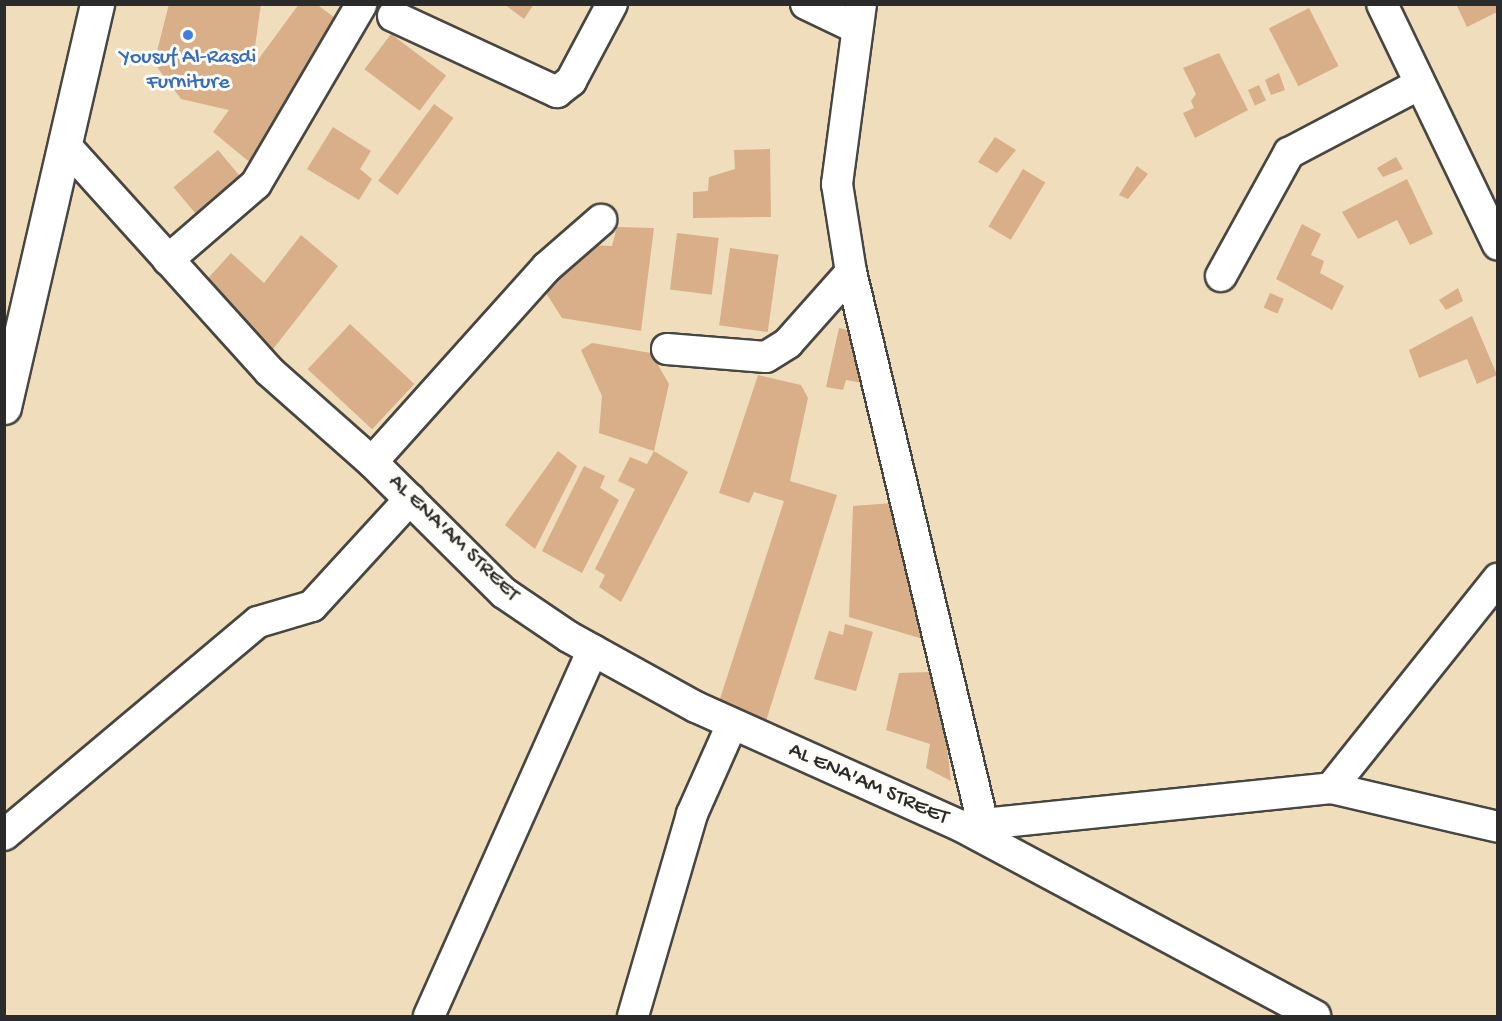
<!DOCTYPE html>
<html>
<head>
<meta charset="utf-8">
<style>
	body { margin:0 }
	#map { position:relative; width:1502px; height:1021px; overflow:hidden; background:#efddbc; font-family:"Gochi Hand",sans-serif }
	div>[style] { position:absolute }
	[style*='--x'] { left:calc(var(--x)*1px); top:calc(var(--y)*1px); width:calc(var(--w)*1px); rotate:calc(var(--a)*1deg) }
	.building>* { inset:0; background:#d8af89; transform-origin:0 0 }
	.roads { filter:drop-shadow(2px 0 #484641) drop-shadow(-2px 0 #484641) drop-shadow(0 2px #484641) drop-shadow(0 -2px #484641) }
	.minor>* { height:30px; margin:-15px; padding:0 15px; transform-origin:15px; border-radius:15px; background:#fff }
	.major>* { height:33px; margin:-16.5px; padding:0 16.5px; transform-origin:16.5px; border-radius:16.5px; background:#fff }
	.dots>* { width:16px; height:16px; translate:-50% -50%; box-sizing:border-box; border:3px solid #fdfcf7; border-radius:50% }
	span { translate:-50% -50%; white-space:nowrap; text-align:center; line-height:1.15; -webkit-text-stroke:6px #fdfcf7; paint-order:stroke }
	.shop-label { font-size:22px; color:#366cbe }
	.street-label { font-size:22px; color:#2b2b2b }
	.frame { position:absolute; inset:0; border:6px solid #2b2b2b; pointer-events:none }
</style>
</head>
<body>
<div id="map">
	<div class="building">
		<i style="clip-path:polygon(169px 4px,261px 4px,252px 68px,299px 4px,316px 4px,345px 25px,257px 168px,213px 132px,229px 110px,181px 99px,154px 63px)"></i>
		<i style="clip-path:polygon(504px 4px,534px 4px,524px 19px)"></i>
		<i style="clip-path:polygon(1456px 4px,1497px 4px,1497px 12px,1467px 27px)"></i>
		<i style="left:1309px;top:8px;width:65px;height:45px;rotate:63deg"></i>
		<i style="left:391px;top:34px;width:69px;height:44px;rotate:37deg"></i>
		<i style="clip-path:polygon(1219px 53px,1248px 110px,1195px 138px,1183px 113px,1194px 108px,1191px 101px,1196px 94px,1183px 68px)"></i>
		<i style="clip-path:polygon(1279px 73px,1285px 90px,1271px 95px,1265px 80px)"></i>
		<i style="left:1259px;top:85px;width:17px;height:12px;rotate:66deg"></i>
		<i style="left:434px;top:104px;width:24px;height:95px;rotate:36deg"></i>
		<i style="clip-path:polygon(333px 127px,371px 151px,360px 169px,372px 179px,359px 200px,307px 169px)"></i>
		<i style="clip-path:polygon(995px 137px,1016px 150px,997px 173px,978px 162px)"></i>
		<i style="clip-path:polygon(770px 149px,771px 217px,693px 218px,693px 192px,708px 191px,709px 177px,735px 169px,734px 150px)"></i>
		<i style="left:218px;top:150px;width:45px;height:58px;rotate:50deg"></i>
		<i style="clip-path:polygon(1396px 157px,1403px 169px,1383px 177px,1377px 168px)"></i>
		<i style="clip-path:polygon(1137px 166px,1148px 174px,1128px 199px,1119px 195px)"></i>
		<i style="left:1023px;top:169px;width:26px;height:67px;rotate:31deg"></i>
		<i style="clip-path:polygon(1407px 179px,1433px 234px,1410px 245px,1397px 220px,1358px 239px,1342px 212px)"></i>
		<i style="clip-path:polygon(1302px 224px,1321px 234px,1311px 255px,1324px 261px,1320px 273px,1344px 286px,1332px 310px,1276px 279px)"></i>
		<i style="clip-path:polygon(617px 227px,654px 228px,641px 331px,562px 318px,546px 293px,589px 245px,612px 246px)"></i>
		<i style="left:677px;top:233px;width:42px;height:57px;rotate:7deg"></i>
		<i style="clip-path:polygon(301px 235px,338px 266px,270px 353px,201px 286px,231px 253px,264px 283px)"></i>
		<i style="left:730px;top:248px;width:49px;height:78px;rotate:8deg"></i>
		<i style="clip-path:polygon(1458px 288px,1463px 301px,1446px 310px,1439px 300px)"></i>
		<i style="left:1270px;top:293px;width:15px;height:16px;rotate:23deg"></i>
		<i style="clip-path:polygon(1472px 316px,1497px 375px,1477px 384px,1467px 359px,1419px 378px,1409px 350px)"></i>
		<i style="left:350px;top:324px;width:88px;height:62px;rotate:43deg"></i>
		<i style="clip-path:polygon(839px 328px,859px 333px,868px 384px,846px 380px,843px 390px,826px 387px)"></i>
		<i style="clip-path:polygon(592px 343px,651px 353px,669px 384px,654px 451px,688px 472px,621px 602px,599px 587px,605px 575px,595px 569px,635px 489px,618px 481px,630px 457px,647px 464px,654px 451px,599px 433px,602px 396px,581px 350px)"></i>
		<i style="clip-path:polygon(758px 375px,801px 385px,808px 398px,790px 481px,837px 495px,766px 721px,718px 705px,784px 501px,754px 492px,749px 503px,719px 493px)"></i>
		<i style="clip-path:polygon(558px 451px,577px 466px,535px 549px,505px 525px)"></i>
		<i style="clip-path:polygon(584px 466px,605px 476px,600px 488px,619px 500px,582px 573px,542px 551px)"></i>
		<i style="clip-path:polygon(893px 503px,923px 639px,849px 617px,853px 506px)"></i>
		<i style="clip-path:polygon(845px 624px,873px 632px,856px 691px,814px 679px,829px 631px,843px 635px)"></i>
		<i style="clip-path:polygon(930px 672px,947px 747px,951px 781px,926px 768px,930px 744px,886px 730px,899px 673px)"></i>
	</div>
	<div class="roads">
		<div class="minor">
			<i style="--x:806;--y:4;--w:55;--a:25.6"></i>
			<i style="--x:861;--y:4;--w:182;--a:97.6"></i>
			<i style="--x:837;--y:184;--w:89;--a:81"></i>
			<i style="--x:851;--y:272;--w:568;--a:76.55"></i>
			<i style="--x:1382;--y:4;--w:267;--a:64.3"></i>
			<i style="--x:393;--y:16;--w:181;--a:24.9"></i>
			<i style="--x:557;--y:92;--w:18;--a:-38"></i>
			<i style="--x:571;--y:81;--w:87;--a:-62"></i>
			<i style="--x:66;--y:146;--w:303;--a:47.9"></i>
			<i style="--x:269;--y:371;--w:137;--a:41.5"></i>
			<i style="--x:372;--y:462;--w:186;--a:44.8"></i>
			<i style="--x:504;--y:593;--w:78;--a:34.1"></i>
			<i style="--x:569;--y:637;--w:145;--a:28.9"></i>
			<i style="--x:696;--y:707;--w:290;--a:24.2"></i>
			<i style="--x:961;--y:826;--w:402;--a:28.2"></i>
			<i style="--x:168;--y:260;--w:116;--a:-40.8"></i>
			<i style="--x:256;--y:184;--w:208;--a:-59.6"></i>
			<i style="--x:1221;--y:276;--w:141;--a:-61.1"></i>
			<i style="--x:1289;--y:153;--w:146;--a:-27.8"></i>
			<i style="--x:667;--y:349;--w:99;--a:4.6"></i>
			<i style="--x:766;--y:357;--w:26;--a:-32"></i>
			<i style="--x:788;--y:343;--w:95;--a:-48.4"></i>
			<i style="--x:372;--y:462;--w:262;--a:-48.1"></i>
			<i style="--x:547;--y:267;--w:72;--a:-41"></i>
			<i style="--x:1331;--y:788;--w:268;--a:-51.4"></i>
			<i style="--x:964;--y:826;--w:369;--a:-5.9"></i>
			<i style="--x:1331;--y:788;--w:171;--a:13.1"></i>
			<i style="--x:4;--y:835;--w:331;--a:-40"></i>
			<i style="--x:258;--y:622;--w:56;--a:-16.5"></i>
			<i style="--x:312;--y:606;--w:145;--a:-47.5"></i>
			<i style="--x:429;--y:1016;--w:401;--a:-65.9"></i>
			<i style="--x:633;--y:1016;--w:210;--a:-73.7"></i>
			<i style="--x:692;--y:814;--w:98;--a:-66"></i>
		</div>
		<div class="major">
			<i style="--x:4;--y:407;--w:414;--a:-77"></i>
		</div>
	</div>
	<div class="dots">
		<i style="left:188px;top:35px;background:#3f7fe0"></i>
	</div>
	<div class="shop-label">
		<span style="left:188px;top:71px">Yousuf Al-Rasdi<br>Furniture</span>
	</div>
	<div class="street-label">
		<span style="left:453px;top:539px;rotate:44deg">AL ENA'AM STREET</span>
		<span style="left:868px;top:785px;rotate:24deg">AL ENA'AM STREET</span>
	</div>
	<div class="frame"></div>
</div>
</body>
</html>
